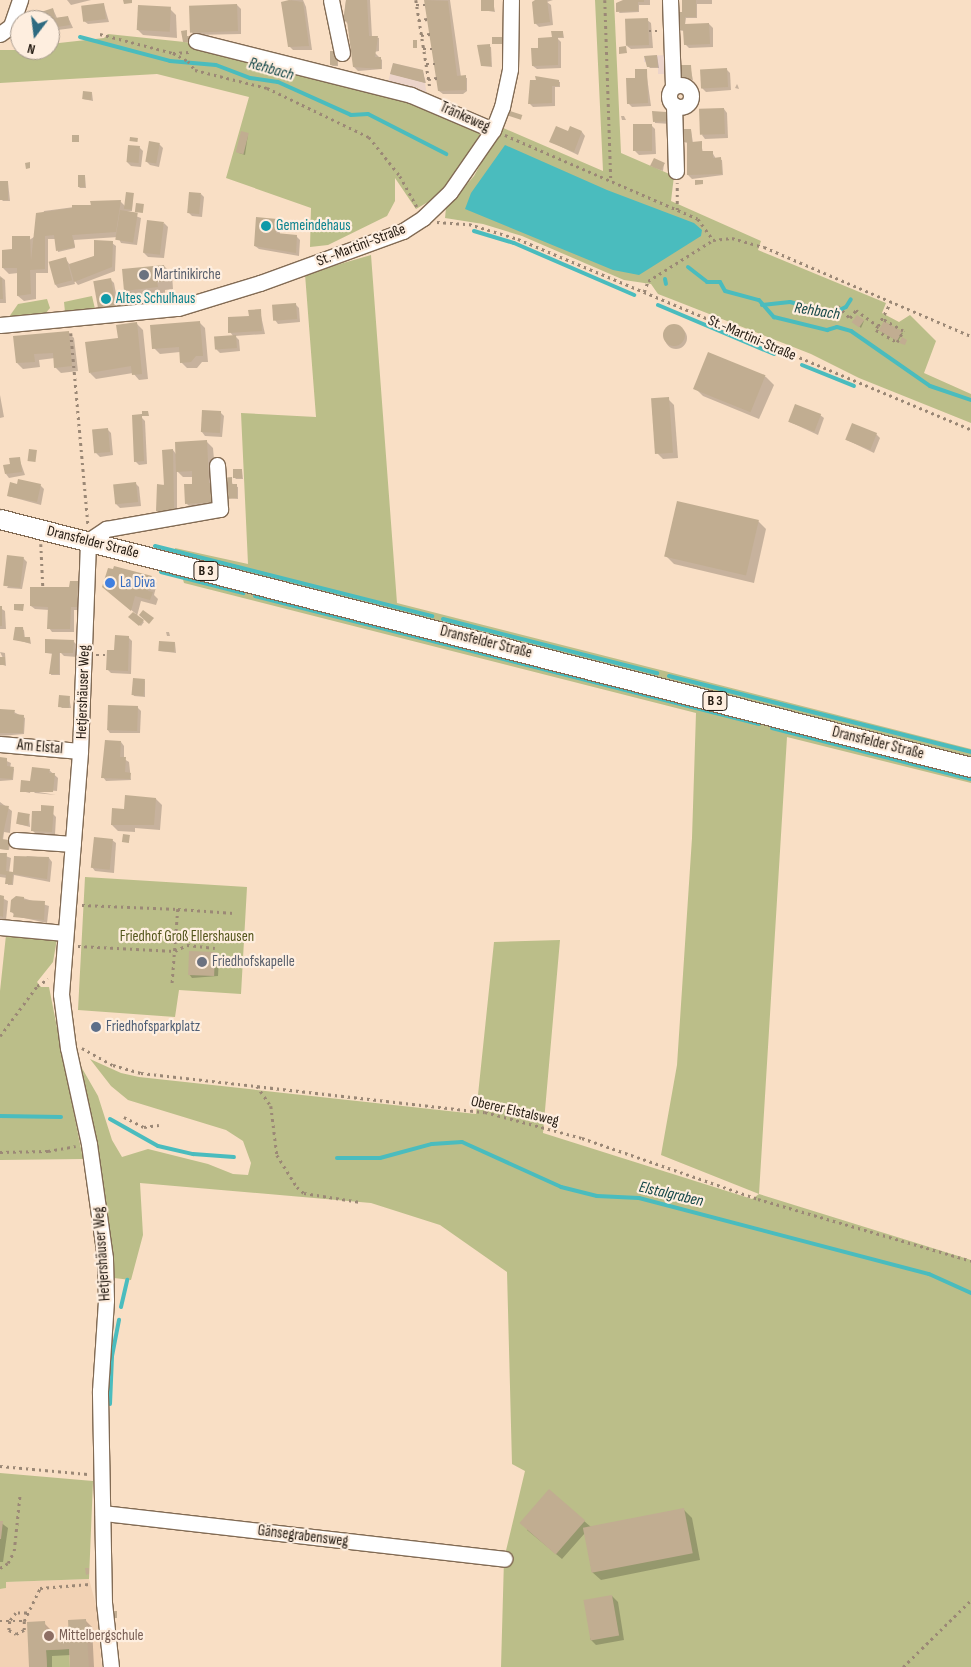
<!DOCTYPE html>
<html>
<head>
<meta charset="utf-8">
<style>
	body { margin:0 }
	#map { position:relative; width:971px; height:1667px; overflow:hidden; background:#f9dfc5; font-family:"Sofia Sans Condensed",sans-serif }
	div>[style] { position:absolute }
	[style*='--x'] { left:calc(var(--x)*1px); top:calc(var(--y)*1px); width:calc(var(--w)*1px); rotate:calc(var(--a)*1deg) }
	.industrial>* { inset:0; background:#ecd4ca }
	.built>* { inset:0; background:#f2d2b4 }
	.green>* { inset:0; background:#bbbe89; transform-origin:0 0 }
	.water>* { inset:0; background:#4abcbe }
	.shadow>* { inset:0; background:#0003 }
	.round { border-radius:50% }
	.stream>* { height:4px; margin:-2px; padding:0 2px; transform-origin:2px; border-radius:2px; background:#4abcbe }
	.building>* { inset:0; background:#c1ad91; transform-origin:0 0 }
	.path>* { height:2.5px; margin-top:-1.25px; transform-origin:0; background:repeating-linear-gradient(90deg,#9b8876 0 2.5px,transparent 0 6.5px) }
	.roads { filter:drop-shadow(1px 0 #826b54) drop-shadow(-1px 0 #826b54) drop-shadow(0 1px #826b54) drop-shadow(0 -1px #826b54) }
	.minor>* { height:15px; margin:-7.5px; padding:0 7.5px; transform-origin:7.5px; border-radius:7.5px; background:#fff }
	.minor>.ring { margin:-7.5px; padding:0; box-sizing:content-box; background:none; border:15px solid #fff; border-radius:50% }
	.major>* { height:19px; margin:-9.5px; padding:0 9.5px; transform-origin:9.5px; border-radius:9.5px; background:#fff }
	.dots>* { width:14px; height:14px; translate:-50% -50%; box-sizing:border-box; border:2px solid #feeedf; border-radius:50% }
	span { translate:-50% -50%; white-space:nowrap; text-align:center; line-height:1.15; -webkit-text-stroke:4.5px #feeedf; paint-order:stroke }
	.shield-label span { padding:1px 4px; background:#feeedf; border:1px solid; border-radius:4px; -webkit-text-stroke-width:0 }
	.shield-label { font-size:14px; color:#221910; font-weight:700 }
	.street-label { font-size:15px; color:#221910 }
	.culture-label { font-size:15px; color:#0d838f }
	.left { translate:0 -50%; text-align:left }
	.worship-label { font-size:15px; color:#5b616d }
	.shop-label { font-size:15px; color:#366cbe }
	.park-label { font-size:15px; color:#54561c }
	.service-label { font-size:15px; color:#4e5e75 }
	.education-label { font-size:15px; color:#785e54 }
	.water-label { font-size:16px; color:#114446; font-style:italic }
	.north { position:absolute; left:10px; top:10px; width:50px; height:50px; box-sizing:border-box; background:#feeedf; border:1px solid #a6998c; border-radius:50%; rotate:195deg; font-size:14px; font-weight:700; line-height:20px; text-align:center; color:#221910 }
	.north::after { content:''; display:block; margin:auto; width:18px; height:22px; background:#2e6b81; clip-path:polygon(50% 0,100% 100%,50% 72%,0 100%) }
</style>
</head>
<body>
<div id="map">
	<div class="industrial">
		<i style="clip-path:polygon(667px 55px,668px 74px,658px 74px,658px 67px,647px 67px,647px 62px,644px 62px,644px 56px)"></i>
		<i style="clip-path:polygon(393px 63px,423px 70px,427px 96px,387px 86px)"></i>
	</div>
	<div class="built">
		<i style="clip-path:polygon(89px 1579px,96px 1605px,102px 1667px,0 1667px,0 1589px,6px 1588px,6px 1582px)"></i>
	</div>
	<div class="green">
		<i style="clip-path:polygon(595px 0,614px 0,621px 153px,674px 176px,671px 201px,761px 241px,758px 250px,886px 303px,882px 313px,899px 322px,910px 315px,936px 341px,924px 373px,971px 394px,971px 423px,859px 378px,811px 354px,671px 299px,658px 294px,651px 284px,624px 280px,522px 236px,483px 224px,445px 218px,446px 208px,474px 176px,501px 127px,603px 171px)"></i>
		<i style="clip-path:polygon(108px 34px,194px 43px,395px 94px,483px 128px,476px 143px,444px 188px,428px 202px,416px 209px,395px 178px,395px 201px,387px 216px,328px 245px,310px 247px,311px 208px,226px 178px,249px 97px,157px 74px,0 83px,0 50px,50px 50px,50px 44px,104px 38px)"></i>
		<i style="clip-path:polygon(371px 255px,397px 603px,971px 749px,971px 758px,176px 556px,175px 548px,248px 564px,241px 413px,316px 417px,305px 274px)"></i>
		<i style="clip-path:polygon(92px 296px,95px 309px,65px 312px,64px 302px)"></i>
		<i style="clip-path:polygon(47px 299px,50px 308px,45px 314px,9px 317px,18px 304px)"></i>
		<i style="clip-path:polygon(181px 573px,971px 774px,971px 783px,787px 737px,759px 1194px,971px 1260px,971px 1667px,501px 1667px,504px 1559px,525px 1471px,512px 1464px,507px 1272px,440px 1225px,371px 1203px,140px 1183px,143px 1235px,131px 1280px,114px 1278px,103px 1184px,79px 1063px,98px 1096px,112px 1140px,122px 1157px,148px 1149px,208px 1164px,233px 1174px,248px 1175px,251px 1163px,243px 1141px,226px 1130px,128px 1100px,111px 1086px,90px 1059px,121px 1073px,139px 1077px,476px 1114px,494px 942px,560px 940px,543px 1133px,752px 1199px,759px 1194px,661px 1155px,677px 1065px,692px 838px,696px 713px,184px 583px)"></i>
		<i style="clip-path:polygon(85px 877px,247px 887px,241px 994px,179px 990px,175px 1017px,78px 1010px)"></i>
		<i style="clip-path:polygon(6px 935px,57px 939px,53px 962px,37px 982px,41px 987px,49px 987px,83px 1159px,0 1160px,0 991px)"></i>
		<i style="clip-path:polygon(0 1473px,93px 1481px,89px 1579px,6px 1582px,6px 1588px,0 1589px)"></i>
		<i style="left:69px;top:1649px;width:18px;height:23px;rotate:87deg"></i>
	</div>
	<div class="water">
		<i style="clip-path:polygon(505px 145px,607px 190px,694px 223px,702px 230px,701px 236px,639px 275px,613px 270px,465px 209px,471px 193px)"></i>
	</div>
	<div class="shadow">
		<i style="clip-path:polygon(67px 0,91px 0,71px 5px)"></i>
		<i style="clip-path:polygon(291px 0,303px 0,306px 7px,312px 50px,293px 50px,289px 46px,282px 4px)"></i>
		<i style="clip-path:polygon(346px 0,370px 0,372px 37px,379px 38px,379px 51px,374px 52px,382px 60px,382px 69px,358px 71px,354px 67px,348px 24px,344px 20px)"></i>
		<i style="clip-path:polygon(426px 0,450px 0,461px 77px,467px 78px,467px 91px,463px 94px,443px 94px,439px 91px)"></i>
		<i style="clip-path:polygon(536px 0,553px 0,547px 2px,551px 5px,553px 25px,539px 27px,535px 23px)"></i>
		<i style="clip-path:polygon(625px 0,650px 0,650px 5px,639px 5px,639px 12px,619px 13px)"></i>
		<i style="clip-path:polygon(683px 0,712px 0,712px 4px,697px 4px,697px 18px,686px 18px,685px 25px,709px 24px,713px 28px,713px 47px,689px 48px,685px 44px,684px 31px,677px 30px,684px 13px)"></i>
		<i style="clip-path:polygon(493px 1px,495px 12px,482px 10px)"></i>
		<i style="clip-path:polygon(104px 5px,109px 22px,88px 24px,84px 21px)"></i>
		<i style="clip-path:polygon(237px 5px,241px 9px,241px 34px,194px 35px,191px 31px)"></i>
		<i style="clip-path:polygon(53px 9px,57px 18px,68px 17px,73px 28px,50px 31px,50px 20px,31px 20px)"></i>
		<i style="clip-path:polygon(170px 9px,176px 15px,177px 38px,143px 35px,137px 29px)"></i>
		<i style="clip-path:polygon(647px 20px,651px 23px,653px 48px,631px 49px,627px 46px)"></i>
		<i style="clip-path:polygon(563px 32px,564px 38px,557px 38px,561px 42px,561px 68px,537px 69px,533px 66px,540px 49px)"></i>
		<i style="clip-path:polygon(478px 46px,491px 47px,492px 67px,482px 66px)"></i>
		<i style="clip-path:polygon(338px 54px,338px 66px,333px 66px,331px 65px)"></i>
		<i style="clip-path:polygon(657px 56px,659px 68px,650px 68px,649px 67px)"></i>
		<i style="clip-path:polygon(690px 66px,693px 80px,681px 78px,680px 76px)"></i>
		<i style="clip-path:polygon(726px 69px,730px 73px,731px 90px,706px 92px,702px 88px)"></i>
		<i style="clip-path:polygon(646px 70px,651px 106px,632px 107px,628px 103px,639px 79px)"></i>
		<i style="clip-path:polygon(423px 72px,426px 83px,392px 74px)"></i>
		<i style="clip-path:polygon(537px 77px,560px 82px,560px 87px,555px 87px,555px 106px,533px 107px,529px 103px)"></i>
		<i style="clip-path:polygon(737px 84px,738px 86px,739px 89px,735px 88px)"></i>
		<i style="clip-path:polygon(92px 93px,93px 101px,83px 99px)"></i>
		<i style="clip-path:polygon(724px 109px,727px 113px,728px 138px,705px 139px,702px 135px)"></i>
		<i style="clip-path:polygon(653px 113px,671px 124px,655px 123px)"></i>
		<i style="clip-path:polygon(621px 116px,624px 116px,626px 120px,622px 120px)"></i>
		<i style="clip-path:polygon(651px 125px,655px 129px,656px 154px,639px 155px,635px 151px)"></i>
		<i style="clip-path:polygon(691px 130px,693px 143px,701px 143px,703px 153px,712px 152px,716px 159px,722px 160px,723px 175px,692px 179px,688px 175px,688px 143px,683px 142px)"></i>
		<i style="clip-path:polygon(569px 132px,582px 132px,585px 136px,578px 155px,551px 142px)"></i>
		<i style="clip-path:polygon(248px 134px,245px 155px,239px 153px,238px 152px)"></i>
		<i style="clip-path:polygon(159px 144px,163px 148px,159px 167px,150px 165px,147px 162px)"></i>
		<i style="clip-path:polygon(139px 147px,143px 151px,141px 167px,131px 166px,127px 162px)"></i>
		<i style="clip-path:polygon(664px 164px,663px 171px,653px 167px)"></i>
		<i style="clip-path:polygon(85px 176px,86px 188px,80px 188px,78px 186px)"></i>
		<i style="clip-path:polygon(8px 182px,10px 201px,3px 201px,2px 200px)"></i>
		<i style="clip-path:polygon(133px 194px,132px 211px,125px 212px,141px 218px,137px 245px,121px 243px,118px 237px,74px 240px,75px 248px,58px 252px,56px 239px,48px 239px,48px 273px,36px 273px,36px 299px,24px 301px,18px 296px,18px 273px,9px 274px,3px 268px,14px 250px,37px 235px,44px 211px,120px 201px,125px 206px)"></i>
		<i style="clip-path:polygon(201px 194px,204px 197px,202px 217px,192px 216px,188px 212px)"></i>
		<i style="clip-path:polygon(277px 220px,280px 224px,280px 234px,296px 236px,300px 240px,299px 256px,259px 249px,255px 246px)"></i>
		<i style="clip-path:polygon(164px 223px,168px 227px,164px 258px,148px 257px,144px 253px)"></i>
		<i style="clip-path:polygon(112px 243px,116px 246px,115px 271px,78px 285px,74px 280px,75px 284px,58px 288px,55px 284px,65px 258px,70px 265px,95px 256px)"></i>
		<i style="clip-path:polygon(164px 266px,172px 274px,173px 289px,165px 290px,165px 295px,133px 298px,125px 290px)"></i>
		<i style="clip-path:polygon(0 276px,5px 280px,6px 303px,0 303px)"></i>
		<i style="clip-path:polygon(110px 279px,114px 283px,119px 310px,104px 312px)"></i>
		<i style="clip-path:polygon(295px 304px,299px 308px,300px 322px,278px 324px,275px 320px)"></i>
		<i style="clip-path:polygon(260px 311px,265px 334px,235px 336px,239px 340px,240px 351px,220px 353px,216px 349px,234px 337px,230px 332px)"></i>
		<i style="clip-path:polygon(864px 321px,861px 328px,855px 323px)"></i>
		<i style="clip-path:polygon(199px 322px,205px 328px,208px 362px,202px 362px,197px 368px,187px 368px,181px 362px,180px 352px,160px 354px,154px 348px)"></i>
		<i style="clip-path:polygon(137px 324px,143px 330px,148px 379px,139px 380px,133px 373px,96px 379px,90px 373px)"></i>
		<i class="round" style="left:665px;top:327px;width:22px;height:22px"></i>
		<i style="clip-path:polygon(68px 332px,74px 338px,78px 371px,61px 373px,55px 367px,55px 358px,39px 360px,40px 367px,23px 369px,17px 363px)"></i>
		<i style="clip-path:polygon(882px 332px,901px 332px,903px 333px,898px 341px)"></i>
		<i style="clip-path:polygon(709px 353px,766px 377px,774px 385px,759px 419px,703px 396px,695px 388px)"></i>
		<i style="clip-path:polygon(0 395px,4px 417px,0 418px)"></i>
		<i style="clip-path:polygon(668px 399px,674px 405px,678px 458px,663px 459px,657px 453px)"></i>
		<i style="clip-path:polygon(220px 412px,224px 416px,222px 437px,205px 436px,202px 432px)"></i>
		<i style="clip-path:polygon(820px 415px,824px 418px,818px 435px,790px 422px)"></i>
		<i style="clip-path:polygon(141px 417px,145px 421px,147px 464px,139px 465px,135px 461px)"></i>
		<i style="clip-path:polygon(108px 430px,111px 433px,113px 455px,100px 457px,96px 453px)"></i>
		<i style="clip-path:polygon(876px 434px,880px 438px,874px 453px,847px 440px)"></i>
		<i style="clip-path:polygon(207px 442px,213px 448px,218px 506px,190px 507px,186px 503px,194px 485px,193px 477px,183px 477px,177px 471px,177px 515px,161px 514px,157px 510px,173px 450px,176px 454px)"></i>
		<i style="clip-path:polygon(19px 458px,25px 475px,9px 478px,6px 474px)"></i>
		<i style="clip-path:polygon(242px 470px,243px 479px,236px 479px,234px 477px)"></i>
		<i style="clip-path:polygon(231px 478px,233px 486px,238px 487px,238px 499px,227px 498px)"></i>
		<i style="clip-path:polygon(135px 483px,139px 487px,141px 506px,120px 508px,116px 504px)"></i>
		<i style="clip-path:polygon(40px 485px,44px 489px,41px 505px,8px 496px)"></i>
		<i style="clip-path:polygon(758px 521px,766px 529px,754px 583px,674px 564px,666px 556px)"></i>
		<i style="clip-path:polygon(23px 558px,27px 562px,22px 589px,7px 588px)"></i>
		<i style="clip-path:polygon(151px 577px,157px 583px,154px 595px,158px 599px,156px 605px,141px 601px,137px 616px,144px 622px,141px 626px,130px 617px,136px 614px,108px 590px)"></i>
		<i style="clip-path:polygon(77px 582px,81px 586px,80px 610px,74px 610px,74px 632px,52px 632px,49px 628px,49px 610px,35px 609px,31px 606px,71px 589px)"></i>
		<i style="clip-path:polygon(0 608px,5px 611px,6px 629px,0 629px)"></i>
		<i style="clip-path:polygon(16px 628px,24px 630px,25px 639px,30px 638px,31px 644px,14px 639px)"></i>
		<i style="clip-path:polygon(166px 632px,169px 632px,170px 636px,167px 636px)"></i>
		<i style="clip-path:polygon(128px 637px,132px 641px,131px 674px,111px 673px,107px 669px,116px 652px)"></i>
		<i style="clip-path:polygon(73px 641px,77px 645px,77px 657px,64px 656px,60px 652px,60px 675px,51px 675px,53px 654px,46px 653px)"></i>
		<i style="clip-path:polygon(175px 643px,176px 653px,160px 651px)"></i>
		<i style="clip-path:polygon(0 652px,5px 653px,6px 666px,0 664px,3px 658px)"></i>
		<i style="clip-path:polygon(145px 680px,145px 697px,134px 696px,133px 694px)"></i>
		<i style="clip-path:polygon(69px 697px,71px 708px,62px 708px,60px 706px)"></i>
		<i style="clip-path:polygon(137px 707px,141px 711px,140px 733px,110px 733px,107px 729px)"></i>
		<i style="clip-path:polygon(0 710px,14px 712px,25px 718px,24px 734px,0 736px)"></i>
		<i style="clip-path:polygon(121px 742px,124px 746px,124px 759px,129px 762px,131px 780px,106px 781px,103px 777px)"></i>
		<i style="clip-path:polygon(0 758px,11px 763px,10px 768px,14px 769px,13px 780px,0 781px)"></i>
		<i style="clip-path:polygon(49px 770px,58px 778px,57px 791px,33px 789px,33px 791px,56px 795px,35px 793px,31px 789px,30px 793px,21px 791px)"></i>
		<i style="clip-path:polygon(127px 797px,156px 799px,162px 805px,160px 830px,135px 828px,135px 832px,118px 831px,112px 825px,114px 809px,125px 810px)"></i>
		<i style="clip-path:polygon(0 802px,12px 811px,10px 833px,4px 832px,3px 840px,10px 843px,9px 850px,0 849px)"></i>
		<i style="clip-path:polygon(53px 807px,52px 813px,56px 817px,55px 835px,36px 834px,32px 830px,44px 813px)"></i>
		<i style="clip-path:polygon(29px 815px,30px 827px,18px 824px)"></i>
		<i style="clip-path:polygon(112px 840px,116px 843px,114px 873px,95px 871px,92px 867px)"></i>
		<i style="clip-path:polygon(0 854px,11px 858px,9px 873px,14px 873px,27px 856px,49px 858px,52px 862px,50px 882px,14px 875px,13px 885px,8px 885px,7px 878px,0 877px)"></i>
		<i style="clip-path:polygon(0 897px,8px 901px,6px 920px,0 919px)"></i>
		<i style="clip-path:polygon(23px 898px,49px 906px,47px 923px,15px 916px,12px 912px)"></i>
		<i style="clip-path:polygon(215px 953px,219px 957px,218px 976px,192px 978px,189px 974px)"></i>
		<i style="clip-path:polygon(549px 1491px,591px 1527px,684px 1510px,692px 1518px,700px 1560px,601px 1580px,592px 1572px,585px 1533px,562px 1559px,527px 1530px)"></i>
		<i style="clip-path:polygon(0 1522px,8px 1528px,3px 1562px,0 1562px)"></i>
		<i style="clip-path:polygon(612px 1596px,618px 1602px,624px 1640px,596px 1645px,590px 1639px)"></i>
		<i style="clip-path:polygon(86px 1621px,92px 1627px,94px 1667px,72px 1667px,71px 1655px,52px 1656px,52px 1667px,30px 1667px,44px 1623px,50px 1629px,51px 1640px,70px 1639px)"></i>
	</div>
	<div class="stream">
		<i style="--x:80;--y:37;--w:93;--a:14.9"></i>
		<i style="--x:170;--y:61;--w:46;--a:5"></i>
		<i style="--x:216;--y:65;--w:36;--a:21"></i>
		<i style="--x:250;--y:78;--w:28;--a:8"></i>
		<i style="--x:278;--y:82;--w:80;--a:24.3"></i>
		<i style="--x:351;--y:115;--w:17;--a:-3"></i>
		<i style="--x:368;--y:114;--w:88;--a:27.1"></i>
		<i style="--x:474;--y:231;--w:42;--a:16.7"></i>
		<i style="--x:514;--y:243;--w:131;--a:23.4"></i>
		<i style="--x:688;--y:267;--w:24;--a:38"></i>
		<i style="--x:707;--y:282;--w:13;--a:0"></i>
		<i style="--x:720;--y:282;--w:10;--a:61"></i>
		<i style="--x:725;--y:291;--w:35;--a:15"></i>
		<i style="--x:759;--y:300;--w:23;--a:49"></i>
		<i style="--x:774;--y:317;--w:55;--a:13.8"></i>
		<i style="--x:827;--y:330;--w:10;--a:-17"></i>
		<i style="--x:837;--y:327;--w:15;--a:16"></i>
		<i style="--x:851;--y:331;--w:96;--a:34.8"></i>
		<i style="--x:930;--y:386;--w:43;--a:18.9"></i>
		<i style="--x:665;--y:279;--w:5;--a:79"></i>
		<i style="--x:658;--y:305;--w:126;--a:22.9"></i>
		<i style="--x:762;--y:305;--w:28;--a:-6"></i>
		<i style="--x:790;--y:302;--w:44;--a:14.3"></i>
		<i style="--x:833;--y:313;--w:14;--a:-25"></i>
		<i style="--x:846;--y:307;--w:9;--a:-58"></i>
		<i style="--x:802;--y:365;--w:56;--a:22"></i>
		<i style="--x:155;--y:546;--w:286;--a:14.2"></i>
		<i style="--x:161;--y:572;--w:85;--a:14.4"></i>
		<i style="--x:255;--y:596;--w:520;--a:14.25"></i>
		<i style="--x:443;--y:619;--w:221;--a:14.2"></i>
		<i style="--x:669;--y:676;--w:311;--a:14.1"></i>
		<i style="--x:772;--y:728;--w:205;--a:14.4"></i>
		<i style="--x:0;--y:1116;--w:61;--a:0.9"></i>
		<i style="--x:110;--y:1119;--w:55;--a:29.4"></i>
		<i style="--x:158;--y:1146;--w:36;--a:13"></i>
		<i style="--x:193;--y:1154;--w:41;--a:4.2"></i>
		<i style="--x:337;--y:1158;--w:43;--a:0"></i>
		<i style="--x:380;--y:1158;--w:54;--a:-15.1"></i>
		<i style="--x:432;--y:1144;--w:30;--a:-4"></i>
		<i style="--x:462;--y:1142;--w:109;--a:24.4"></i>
		<i style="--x:561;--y:1187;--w:37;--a:14"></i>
		<i style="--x:597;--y:1196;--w:42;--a:2.7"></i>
		<i style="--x:639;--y:1198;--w:300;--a:14.7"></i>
		<i style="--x:929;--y:1274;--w:46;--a:24.3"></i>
		<i style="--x:121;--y:1307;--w:28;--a:-77"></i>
		<i style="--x:110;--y:1404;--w:48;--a:-87.6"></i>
		<i style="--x:112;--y:1356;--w:37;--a:-79"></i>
	</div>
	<div class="building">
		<i style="clip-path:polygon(123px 0,132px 0,132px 3px,124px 4px)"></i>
		<i style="clip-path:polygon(289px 0,303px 2px,309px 46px,288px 47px,281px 2px)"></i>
		<i style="clip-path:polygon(346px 0,367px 0,369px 36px,378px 36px,375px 57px,381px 57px,381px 69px,353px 67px,347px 21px,343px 21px)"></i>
		<i style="clip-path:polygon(424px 0,448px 1px,457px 76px,466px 75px,466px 90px,438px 91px)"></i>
		<i style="left:481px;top:0;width:13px;height:11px"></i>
		<i style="clip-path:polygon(535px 0,547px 0,550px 22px,534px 24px,532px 2px)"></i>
		<i style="clip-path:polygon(623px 0,644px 0,644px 2px,638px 2px,638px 11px,616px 12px,616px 3px)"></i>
		<i style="clip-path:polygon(682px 0,696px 0,696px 17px,685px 17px,685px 24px,709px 23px,710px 44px,684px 45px,683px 30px,676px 30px,675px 12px,682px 12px)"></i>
		<i style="left:104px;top:3px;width:16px;height:23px;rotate:83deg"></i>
		<i style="left:237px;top:4px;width:27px;height:48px;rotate:88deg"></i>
		<i style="left:138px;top:5px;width:33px;height:25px;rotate:3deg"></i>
		<i style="clip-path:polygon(53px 8px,55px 18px,68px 16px,70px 25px,50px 28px,50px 20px,30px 20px,29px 16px)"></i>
		<i style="left:648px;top:18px;width:27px;height:23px;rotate:88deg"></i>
		<i style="clip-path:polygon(187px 30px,187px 36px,195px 37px,194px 43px,183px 42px,181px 31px)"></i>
		<i style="clip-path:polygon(551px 31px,563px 31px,563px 37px,558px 37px,558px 65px,532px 66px,531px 48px,538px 48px,538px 38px,552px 37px)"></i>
		<i style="left:492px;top:37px;width:10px;height:7px"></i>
		<i style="left:413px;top:40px;width:4px;height:8px"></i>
		<i style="clip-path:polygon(490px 44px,491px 66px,481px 66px,477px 45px)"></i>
		<i style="clip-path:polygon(626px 46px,627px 53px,619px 54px,619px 47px)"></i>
		<i style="left:330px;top:51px;width:7px;height:14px"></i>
		<i style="clip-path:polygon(657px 55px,658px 67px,647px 67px,644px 56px)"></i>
		<i style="clip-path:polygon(393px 63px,423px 70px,425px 83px,390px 74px)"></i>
		<i style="clip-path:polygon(678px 65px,691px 65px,692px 79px,678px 77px)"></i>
		<i style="left:727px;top:68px;width:19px;height:27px;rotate:87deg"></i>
		<i style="clip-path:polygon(635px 69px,647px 69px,648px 103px,627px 104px,626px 78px,635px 78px)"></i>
		<i style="clip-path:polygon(535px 76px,559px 80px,559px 86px,552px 86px,552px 103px,528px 104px,530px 80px,536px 80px)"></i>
		<i style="left:83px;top:91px;width:9px;height:8px;rotate:6deg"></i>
		<i style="left:724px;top:108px;width:26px;height:25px;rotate:88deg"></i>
		<i style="left:510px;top:111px;width:13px;height:5px;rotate:18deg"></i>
		<i style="clip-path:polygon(652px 111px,666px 112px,671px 121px,653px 122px)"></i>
		<i style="left:633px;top:124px;width:19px;height:27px"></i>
		<i style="clip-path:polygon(556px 126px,568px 131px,570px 126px,582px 131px,574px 152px,549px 142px)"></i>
		<i style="clip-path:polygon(681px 129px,691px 129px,692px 142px,702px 141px,702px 151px,713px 151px,713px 158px,721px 157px,722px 174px,687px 175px,687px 142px,682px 142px)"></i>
		<i style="left:241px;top:131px;width:8px;height:22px;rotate:14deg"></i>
		<i style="left:72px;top:135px;width:7px;height:7px"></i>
		<i style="left:130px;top:137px;width:8px;height:4px;rotate:7deg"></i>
		<i style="left:149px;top:141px;width:11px;height:21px;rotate:10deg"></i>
		<i style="left:128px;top:145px;width:12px;height:17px;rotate:5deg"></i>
		<i style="clip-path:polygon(654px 158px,665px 163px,661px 170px,650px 166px)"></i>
		<i style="clip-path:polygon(30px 162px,30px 168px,26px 169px,25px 163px)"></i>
		<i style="left:78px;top:175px;width:7px;height:12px"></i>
		<i style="clip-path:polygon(695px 180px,703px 180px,703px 184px,695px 185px)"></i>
		<i style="left:0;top:181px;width:8px;height:19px"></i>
		<i style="left:126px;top:192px;width:8px;height:17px;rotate:7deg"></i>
		<i style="left:189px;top:192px;width:12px;height:21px;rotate:5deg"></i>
		<i style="clip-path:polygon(121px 200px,116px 232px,72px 235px,75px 247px,56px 251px,54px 235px,45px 236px,45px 269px,30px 270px,31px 294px,17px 296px,17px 268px,2px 268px,2px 250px,12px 249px,12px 236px,30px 236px,31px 261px,36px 213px,72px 208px,72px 205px,91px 205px,90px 201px)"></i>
		<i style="left:136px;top:203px;width:8px;height:9px;rotate:7deg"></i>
		<i style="left:120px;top:210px;width:18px;height:30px;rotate:9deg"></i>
		<i style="clip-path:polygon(256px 217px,277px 219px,276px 233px,297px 235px,296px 253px,254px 246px)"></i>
		<i style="left:147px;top:220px;width:17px;height:33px;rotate:7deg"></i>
		<i style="clip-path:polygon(94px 240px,113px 241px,112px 267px,74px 282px,69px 264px,94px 256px)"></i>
		<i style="left:66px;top:257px;width:24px;height:18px;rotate:75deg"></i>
		<i style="clip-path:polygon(164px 265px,166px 281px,157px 282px,158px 287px,124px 291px,122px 269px)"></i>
		<i style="clip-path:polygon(0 278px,2px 278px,3px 299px,0 299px)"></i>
		<i style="left:111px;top:278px;width:28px;height:18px;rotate:80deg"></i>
		<i style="left:296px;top:303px;width:16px;height:24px;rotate:86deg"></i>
		<i style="clip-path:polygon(261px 309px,262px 331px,228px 333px,228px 317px,249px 316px,248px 310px)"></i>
		<i style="left:857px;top:315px;width:9px;height:9px;rotate:36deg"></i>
		<i style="clip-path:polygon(200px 321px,203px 356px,196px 356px,191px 362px,180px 363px,179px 347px,152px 349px,150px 325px)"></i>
		<i style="left:884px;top:321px;width:21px;height:11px;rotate:29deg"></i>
		<i style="clip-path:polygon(137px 322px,142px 374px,132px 375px,131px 366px,89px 373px,85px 342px,118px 338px,116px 325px)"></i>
		<i class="round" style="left:663px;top:324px;width:22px;height:22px"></i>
		<i style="clip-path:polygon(69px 331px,72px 366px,54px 368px,53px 353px,34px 354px,35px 362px,16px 363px,13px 336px)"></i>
		<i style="left:236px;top:335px;width:13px;height:22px;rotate:86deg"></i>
		<i style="clip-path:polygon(902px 337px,907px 340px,905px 345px,899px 343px)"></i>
		<i style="left:708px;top:352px;width:62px;height:40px;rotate:22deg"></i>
		<i style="left:669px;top:397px;width:56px;height:18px;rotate:86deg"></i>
		<i style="left:795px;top:404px;width:28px;height:19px;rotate:21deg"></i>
		<i style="left:202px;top:410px;width:19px;height:22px;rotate:3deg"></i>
		<i style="clip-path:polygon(142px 411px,148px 411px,149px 416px,142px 416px,144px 461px,134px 462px,132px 415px,142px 414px)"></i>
		<i style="left:852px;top:423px;width:27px;height:18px;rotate:22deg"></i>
		<i style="left:108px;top:428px;width:24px;height:16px;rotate:85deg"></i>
		<i style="clip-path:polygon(207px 440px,209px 483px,214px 483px,215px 502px,185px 504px,184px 484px,192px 484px,192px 471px,176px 472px,175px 442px)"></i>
		<i style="left:29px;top:449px;width:8px;height:12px;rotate:7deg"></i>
		<i style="clip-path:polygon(173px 449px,174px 511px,156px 511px,157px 484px,164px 485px,162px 450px)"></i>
		<i style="clip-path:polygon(20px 457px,22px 472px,5px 474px,3px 465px,10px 464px,9px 458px)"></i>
		<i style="left:233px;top:469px;width:9px;height:9px"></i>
		<i style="clip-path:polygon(232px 477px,232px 484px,237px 484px,237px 498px,226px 499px,222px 478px)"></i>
		<i style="clip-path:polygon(18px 479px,41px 484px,37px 502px,7px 496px,10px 482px,17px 484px)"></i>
		<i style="left:136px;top:482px;width:20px;height:23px;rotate:84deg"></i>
		<i style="left:677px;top:501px;width:84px;height:57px;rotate:13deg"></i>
		<i style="left:7px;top:555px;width:17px;height:31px;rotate:7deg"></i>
		<i style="clip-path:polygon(114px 566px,152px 576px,148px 591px,153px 592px,150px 600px,135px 596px,131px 611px,102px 587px,108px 568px,113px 569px)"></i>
		<i style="clip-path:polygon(70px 581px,78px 581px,77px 607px,71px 607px,70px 629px,47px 629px,48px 607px,30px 606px,30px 587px,69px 587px)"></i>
		<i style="clip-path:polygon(14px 604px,24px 604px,23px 611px,14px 610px)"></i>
		<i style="left:0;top:606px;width:2px;height:20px"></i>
		<i style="clip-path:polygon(143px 610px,154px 618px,149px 624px,139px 615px)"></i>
		<i style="clip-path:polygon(133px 612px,144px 620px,139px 626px,128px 617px)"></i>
		<i style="clip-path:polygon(15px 627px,23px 627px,24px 637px,30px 637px,30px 643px,13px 640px)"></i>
		<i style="clip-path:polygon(115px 635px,129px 636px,128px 671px,106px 670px,107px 650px,114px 650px)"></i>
		<i style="clip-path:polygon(45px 639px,74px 640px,73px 653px,59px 653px,59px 674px,49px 674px,52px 653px,45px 653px)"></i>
		<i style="left:159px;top:641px;width:16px;height:10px;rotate:4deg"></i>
		<i style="left:0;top:657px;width:5px;height:8px"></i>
		<i style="left:133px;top:678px;width:12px;height:17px;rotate:5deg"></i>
		<i style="left:59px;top:695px;width:11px;height:12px;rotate:5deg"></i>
		<i style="left:108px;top:705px;width:30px;height:25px;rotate:2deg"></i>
		<i style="clip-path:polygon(0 709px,15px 710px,14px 714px,24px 715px,23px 733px,0 733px)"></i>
		<i style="clip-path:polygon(105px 740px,121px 741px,120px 757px,126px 757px,125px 772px,131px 773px,130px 779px,101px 778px)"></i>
		<i style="clip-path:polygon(0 757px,7px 758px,7px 766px,14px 767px,12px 779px,0 778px)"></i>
		<i style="clip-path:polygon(32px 767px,50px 769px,49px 773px,55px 773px,53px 792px,20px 792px,21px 780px,30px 781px)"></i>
		<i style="clip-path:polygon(125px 795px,156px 798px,154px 825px,111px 825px,112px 808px,124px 809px)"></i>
		<i style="clip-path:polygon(0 805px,9px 806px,2px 839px,9px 840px,8px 850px,0 849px)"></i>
		<i style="clip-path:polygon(41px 805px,54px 806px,52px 832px,31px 831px,32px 811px,41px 811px)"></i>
		<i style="left:18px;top:812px;width:12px;height:12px;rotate:9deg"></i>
		<i style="left:123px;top:834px;width:7px;height:8px;rotate:8deg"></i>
		<i style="left:94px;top:837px;width:19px;height:31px;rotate:6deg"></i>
		<i style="clip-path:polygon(0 853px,7px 853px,6px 871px,13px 872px,14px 856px,49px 857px,47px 879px,13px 874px,12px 884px,5px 884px,6px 875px,0 874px)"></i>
		<i style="clip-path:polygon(0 895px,4px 896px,3px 917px,0 916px)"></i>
		<i style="clip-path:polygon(16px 896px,24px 897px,24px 900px,45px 901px,44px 920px,13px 917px,14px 913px,10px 912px,11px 900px)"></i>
		<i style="left:189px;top:951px;width:26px;height:24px;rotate:2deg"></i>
		<i style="left:549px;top:1489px;width:48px;height:45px;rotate:41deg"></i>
		<i style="left:684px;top:1508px;width:46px;height:103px;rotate:79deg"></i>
		<i style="clip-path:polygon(0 1521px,3px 1521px,1px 1539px,0 1539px)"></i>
		<i style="clip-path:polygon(85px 1568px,89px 1568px,89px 1574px,86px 1575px)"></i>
		<i style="left:612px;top:1595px;width:41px;height:29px;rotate:80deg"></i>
		<i style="clip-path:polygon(113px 1611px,117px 1611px,117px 1618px,114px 1618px)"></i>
		<i style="clip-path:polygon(86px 1619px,89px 1667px,70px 1667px,69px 1649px,46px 1650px,47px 1667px,29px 1667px,27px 1622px,45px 1621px,46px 1639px,69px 1638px,68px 1620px)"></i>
	</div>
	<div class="path">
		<i style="--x:416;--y:0;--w:88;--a:80.9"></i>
		<i style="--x:605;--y:0;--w:181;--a:88.1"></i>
		<i style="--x:416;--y:5;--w:10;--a:0"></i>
		<i style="--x:418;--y:20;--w:10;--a:-6"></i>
		<i style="--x:649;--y:31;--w:8;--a:0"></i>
		<i style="--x:100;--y:34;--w:75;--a:14.6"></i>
		<i style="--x:173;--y:53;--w:16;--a:-4"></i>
		<i style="--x:421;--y:35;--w:9;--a:-6"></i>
		<i style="--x:423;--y:49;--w:9;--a:0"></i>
		<i style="--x:173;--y:53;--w:17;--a:28"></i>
		<i style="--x:188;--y:61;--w:11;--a:52"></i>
		<i style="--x:195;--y:70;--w:74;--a:14"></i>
		<i style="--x:267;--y:88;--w:113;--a:25.7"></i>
		<i style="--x:369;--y:137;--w:50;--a:51.5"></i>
		<i style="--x:400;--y:176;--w:35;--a:61"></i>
		<i style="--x:426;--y:64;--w:9;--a:0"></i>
		<i style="--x:428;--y:79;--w:9;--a:-6"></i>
		<i style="--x:505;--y:135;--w:210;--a:23.5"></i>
		<i style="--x:698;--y:219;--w:26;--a:54"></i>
		<i style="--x:677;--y:210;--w:27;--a:-90"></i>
		<i style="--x:437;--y:222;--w:32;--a:4"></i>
		<i style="--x:469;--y:224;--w:51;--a:17"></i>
		<i style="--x:518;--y:239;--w:491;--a:22.8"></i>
		<i style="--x:644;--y:292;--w:12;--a:-70"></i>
		<i style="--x:648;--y:281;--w:77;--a:-32.2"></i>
		<i style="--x:713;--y:240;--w:19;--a:-6"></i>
		<i style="--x:732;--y:238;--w:33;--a:16"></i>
		<i style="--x:764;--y:247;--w:225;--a:23.3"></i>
		<i style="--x:838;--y:306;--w:17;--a:45"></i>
		<i style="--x:850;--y:318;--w:10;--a:-53"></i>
		<i style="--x:856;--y:310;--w:27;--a:36"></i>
		<i style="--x:878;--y:326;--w:27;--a:-62"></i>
		<i style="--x:878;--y:326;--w:4;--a:117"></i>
		<i style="--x:876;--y:330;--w:24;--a:30"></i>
		<i style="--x:897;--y:342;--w:13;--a:-61"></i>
		<i style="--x:903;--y:331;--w:24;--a:-150"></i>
		<i style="--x:71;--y:333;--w:192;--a:84.9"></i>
		<i style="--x:41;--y:544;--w:43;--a:87.3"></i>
		<i style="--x:96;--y:655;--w:11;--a:0"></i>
		<i style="--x:82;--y:905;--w:96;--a:2.4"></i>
		<i style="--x:178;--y:909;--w:78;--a:94.4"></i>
		<i style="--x:178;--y:909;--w:56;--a:4.1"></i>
		<i style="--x:78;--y:946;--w:97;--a:3"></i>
		<i style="--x:175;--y:951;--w:13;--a:-27"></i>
		<i style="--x:187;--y:945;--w:28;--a:6"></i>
		<i style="--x:0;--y:1036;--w:62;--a:-53.5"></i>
		<i style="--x:37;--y:986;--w:13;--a:-32"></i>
		<i style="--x:82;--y:1048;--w:35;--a:29"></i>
		<i style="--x:113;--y:1065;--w:29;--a:16"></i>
		<i style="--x:141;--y:1073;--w:346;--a:6.5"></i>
		<i style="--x:485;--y:1112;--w:100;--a:15"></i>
		<i style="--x:582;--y:1138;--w:186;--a:19.1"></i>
		<i style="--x:758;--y:1199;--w:222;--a:16.2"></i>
		<i style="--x:257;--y:1086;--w:24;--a:55"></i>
		<i style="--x:271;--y:1106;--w:49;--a:83"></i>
		<i style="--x:277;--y:1155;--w:38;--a:58"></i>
		<i style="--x:297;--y:1187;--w:9;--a:41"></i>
		<i style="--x:304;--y:1193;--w:57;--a:9.1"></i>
		<i style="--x:124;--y:1117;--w:22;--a:27"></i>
		<i style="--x:144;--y:1127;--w:15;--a:-8"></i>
		<i style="--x:0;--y:1152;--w:48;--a:-1.2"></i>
		<i style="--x:48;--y:1151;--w:28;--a:-10"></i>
		<i style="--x:0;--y:1466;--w:88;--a:5.2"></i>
		<i style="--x:0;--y:1568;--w:9;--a:-32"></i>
		<i style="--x:8;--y:1563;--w:13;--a:-63"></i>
		<i style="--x:14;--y:1551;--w:58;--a:-84.1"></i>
		<i style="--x:27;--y:1613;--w:11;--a:180"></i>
		<i style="--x:16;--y:1613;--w:10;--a:127"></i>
		<i style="--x:10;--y:1621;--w:9;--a:96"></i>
		<i style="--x:9;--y:1630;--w:8;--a:30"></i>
		<i style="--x:16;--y:1634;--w:9;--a:-27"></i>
		<i style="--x:24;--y:1630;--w:9;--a:-90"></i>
		<i style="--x:24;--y:1621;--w:37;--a:-64"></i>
		<i style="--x:40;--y:1588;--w:50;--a:-4.6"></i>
		<i style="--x:0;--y:1621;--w:23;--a:0"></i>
		<i style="--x:903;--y:1667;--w:95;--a:-44.6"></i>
	</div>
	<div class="roads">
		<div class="minor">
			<i style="--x:331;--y:0;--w:54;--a:78.3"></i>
			<i style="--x:670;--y:0;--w:86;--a:88"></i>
			<i style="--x:0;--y:34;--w:14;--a:-36"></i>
			<i style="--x:11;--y:26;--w:28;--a:-71"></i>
			<i style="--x:196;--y:41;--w:222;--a:14.1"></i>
			<i style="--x:411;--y:95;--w:89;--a:23.1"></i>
			<i class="ring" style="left:669px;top:85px;width:7px;height:7px"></i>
			<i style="--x:674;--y:105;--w:66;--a:88.3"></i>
			<i style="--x:0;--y:325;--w:179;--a:-5.5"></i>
			<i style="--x:178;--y:308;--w:86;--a:-17"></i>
			<i style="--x:260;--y:283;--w:152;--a:-20"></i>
			<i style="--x:403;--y:231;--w:24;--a:-33"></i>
			<i style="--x:423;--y:218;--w:37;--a:-44"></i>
			<i style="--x:450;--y:192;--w:75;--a:-55.3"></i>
			<i style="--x:493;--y:130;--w:25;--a:-69"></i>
			<i style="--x:502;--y:107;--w:39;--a:-78"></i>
			<i style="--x:510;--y:69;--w:69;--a:-89.2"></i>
			<i style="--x:0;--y:744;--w:80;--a:5"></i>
			<i style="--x:16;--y:840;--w:57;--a:4"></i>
			<i style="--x:0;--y:927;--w:65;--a:5.3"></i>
			<i style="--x:103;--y:1513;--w:404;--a:6.5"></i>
			<i style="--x:111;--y:1667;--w:64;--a:-96.2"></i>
			<i style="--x:104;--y:1603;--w:212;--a:-91.1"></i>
			<i style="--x:100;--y:1391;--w:91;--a:-86.2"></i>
			<i style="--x:106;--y:1300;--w:42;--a:-91.4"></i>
			<i style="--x:105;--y:1258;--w:115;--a:-98"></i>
			<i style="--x:89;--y:1144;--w:98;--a:-102.3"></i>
			<i style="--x:68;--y:1048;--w:54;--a:-97.4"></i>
			<i style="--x:61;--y:994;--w:244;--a:-85.5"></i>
			<i style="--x:80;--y:751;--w:210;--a:-87.8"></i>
			<i style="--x:88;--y:541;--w:22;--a:-34"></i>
			<i style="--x:106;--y:529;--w:116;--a:-10"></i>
			<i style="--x:220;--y:509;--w:44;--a:-93.9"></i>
		</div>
		<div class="major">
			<i style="--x:0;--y:519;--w:1002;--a:14.33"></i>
		</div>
	</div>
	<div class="dots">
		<i style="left:266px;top:226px;background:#0f9aa8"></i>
		<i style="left:144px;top:275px;background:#6b7280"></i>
		<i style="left:106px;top:299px;background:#0f9aa8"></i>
		<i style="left:110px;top:583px;background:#3f7fe0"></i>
		<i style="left:202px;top:962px;background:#6b7280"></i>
		<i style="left:96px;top:1027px;background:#5c6f8a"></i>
		<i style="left:49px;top:1636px;background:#8d6e63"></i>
	</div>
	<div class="shield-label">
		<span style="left:206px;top:571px">B 3</span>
		<span style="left:715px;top:701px">B 3</span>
	</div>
	<div class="street-label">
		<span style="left:465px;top:117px;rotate:24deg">Tränkeweg</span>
		<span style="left:361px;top:245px;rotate:-21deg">St.-Martini-Straße</span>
		<span style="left:752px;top:338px;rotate:23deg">St.-Martini-Straße</span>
		<span style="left:93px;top:542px;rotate:14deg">Dransfelder Straße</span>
		<span style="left:486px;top:642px;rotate:14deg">Dransfelder Straße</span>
		<span style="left:83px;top:692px;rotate:-88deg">Hetjershäuser Weg</span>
		<span style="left:878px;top:743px;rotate:14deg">Dransfelder Straße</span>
		<span style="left:40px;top:747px;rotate:5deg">Am Elstal</span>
		<span style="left:515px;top:1111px;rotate:13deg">Oberer Elstalsweg</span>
		<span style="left:102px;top:1254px;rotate:-94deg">Hetjershäuser Weg</span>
		<span style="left:303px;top:1536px;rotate:7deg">Gänsegrabensweg</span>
	</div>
	<div class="culture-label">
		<span class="left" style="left:276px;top:226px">Gemeindehaus</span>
		<span class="left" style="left:116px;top:299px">Altes Schulhaus</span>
	</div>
	<div class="worship-label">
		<span class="left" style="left:154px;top:275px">Martinikirche</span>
		<span class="left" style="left:212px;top:962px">Friedhofskapelle</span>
	</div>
	<div class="shop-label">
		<span class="left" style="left:120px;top:583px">La Diva</span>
	</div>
	<div class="park-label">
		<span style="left:187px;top:937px">Friedhof Groß Ellershausen</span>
	</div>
	<div class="service-label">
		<span class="left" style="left:106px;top:1027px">Friedhofsparkplatz</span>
	</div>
	<div class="education-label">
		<span class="left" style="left:59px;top:1636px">Mittelbergschule</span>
	</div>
	<div class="water-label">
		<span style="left:271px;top:70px;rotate:16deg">Rehbach</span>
		<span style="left:817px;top:312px;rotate:9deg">Rehbach</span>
		<span style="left:671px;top:1195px;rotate:13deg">Elstalgraben</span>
	</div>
	<div class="north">N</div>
</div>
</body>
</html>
